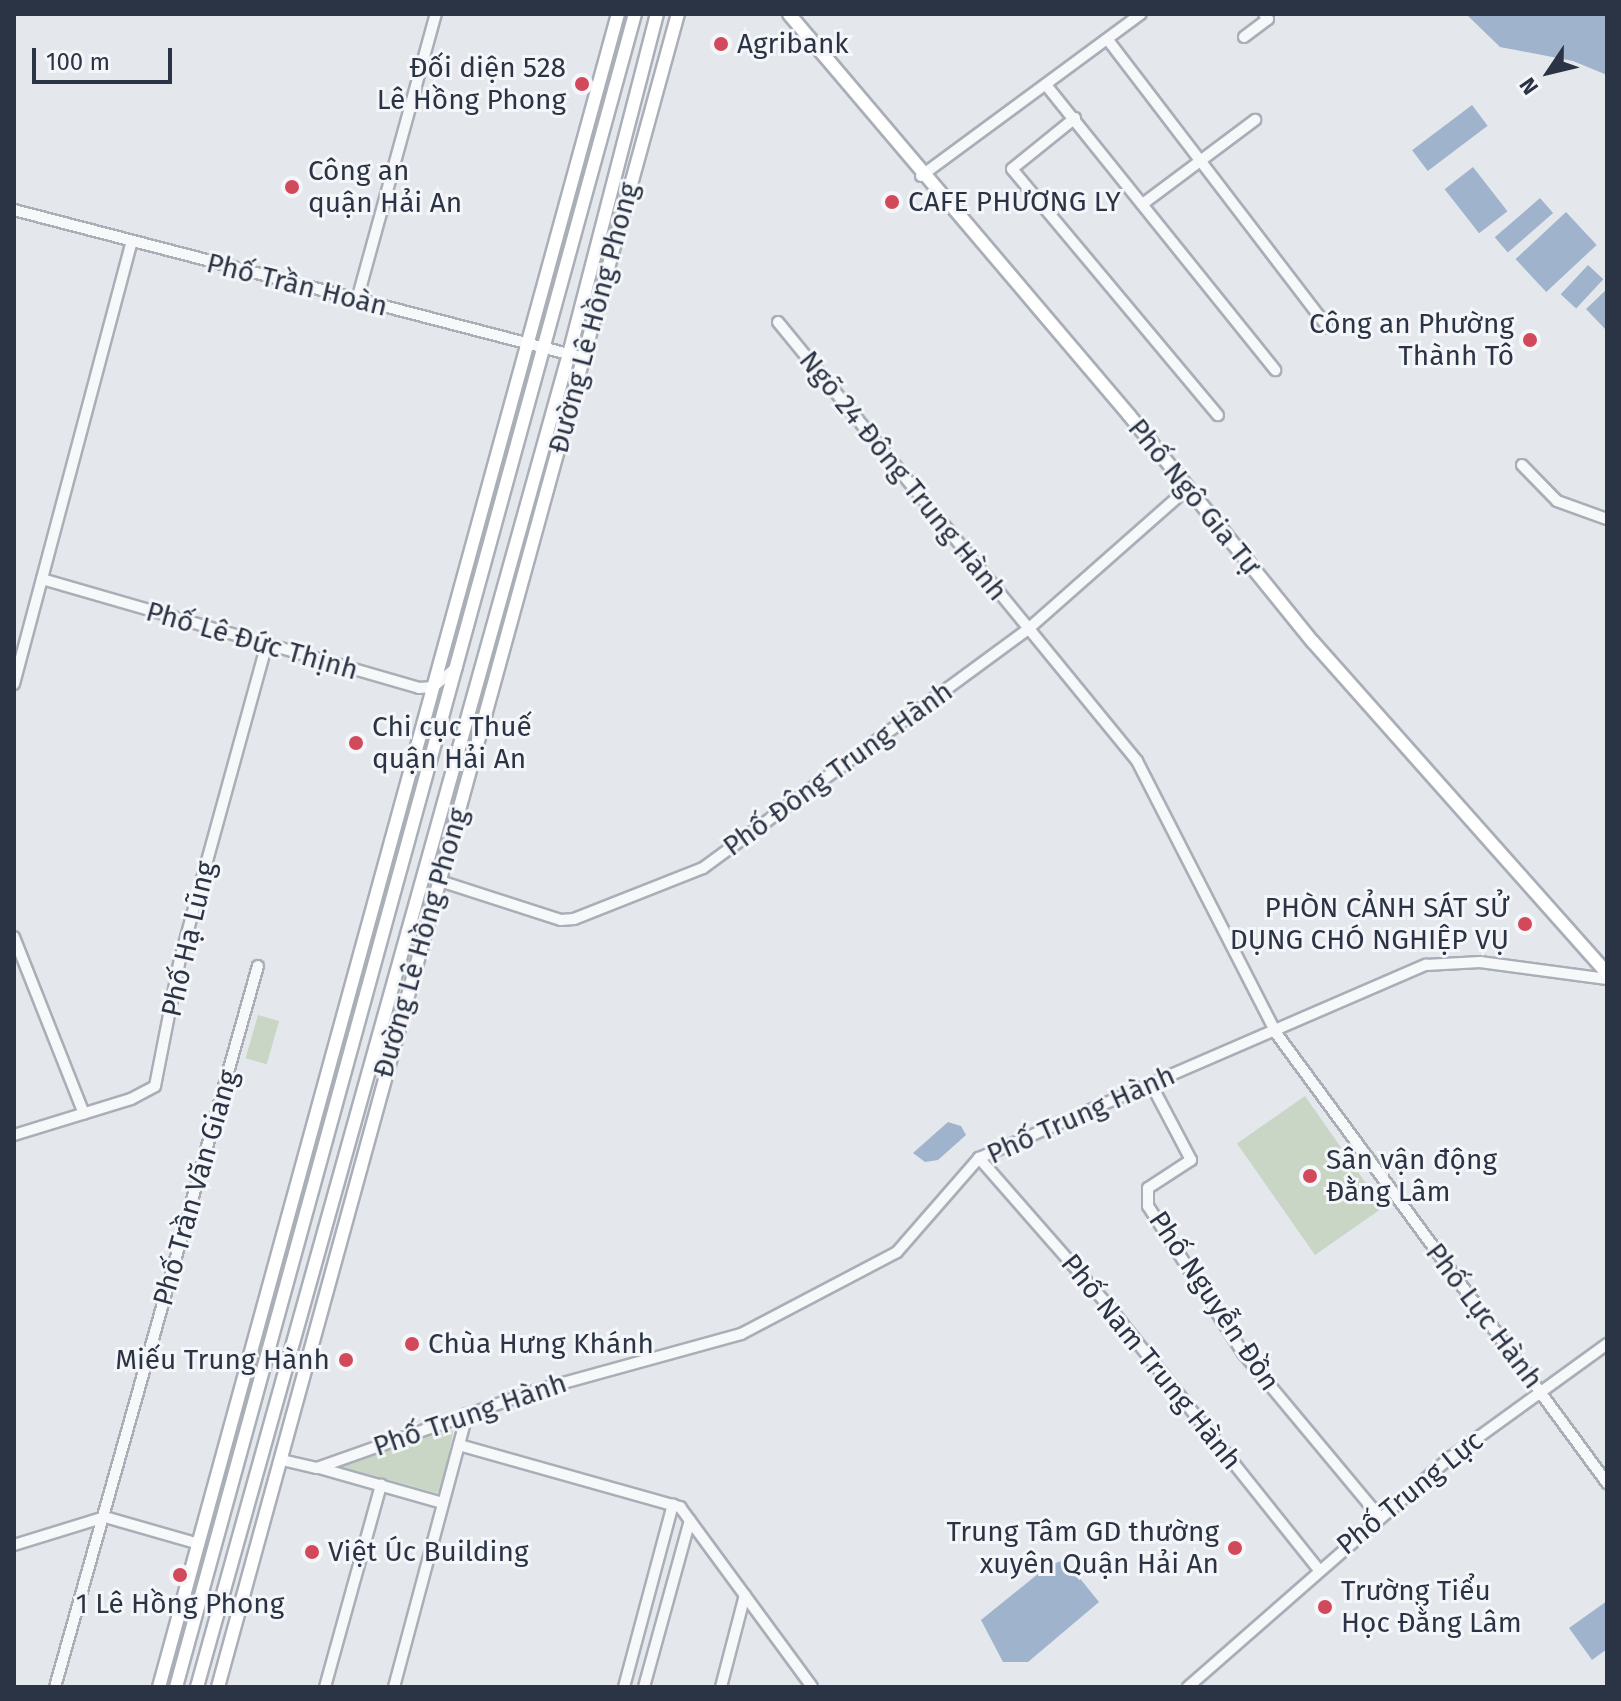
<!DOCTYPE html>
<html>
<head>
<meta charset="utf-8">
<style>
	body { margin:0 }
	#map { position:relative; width:1621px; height:1701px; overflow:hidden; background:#e4e7ec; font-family:"Fira Sans",sans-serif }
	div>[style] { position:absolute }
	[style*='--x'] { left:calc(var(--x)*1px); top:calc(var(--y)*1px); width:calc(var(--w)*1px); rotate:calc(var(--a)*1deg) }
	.green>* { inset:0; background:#c9d6c5; transform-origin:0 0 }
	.water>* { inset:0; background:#9fb4cc; transform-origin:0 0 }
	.roads { filter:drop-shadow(2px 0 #a9aeb7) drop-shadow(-2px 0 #a9aeb7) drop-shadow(0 2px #a9aeb7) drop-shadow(0 -2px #a9aeb7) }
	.minor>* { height:10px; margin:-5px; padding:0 5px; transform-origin:5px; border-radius:5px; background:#f7f8fa }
	.major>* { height:12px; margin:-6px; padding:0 6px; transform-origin:6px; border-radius:6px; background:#fff }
	.dots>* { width:22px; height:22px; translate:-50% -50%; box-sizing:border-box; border:4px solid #f4f6f9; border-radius:50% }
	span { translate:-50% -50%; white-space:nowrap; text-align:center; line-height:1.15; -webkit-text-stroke:6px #f4f6f9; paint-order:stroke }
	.poi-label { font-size:28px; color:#2b3445 }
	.left { translate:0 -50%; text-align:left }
	.right { translate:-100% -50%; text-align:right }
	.street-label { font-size:28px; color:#2b3445 }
	.frame { position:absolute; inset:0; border:16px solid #2b3445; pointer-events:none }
	.north { position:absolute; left:1509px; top:32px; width:80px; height:80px; -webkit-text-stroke:6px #f4f6f9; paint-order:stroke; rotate:235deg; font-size:22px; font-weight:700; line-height:32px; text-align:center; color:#2b3445 }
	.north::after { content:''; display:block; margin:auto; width:28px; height:36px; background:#2b3445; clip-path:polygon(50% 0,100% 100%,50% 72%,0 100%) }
	.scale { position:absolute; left:32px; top:48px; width:140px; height:36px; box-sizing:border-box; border:4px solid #2b3445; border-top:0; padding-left:10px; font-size:24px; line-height:28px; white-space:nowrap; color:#2b3445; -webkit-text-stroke:6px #f4f6f9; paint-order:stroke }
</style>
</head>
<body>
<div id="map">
	<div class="green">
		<i style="left:258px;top:1015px;width:22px;height:45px;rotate:16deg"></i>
		<i style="left:1305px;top:1096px;width:136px;height:83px;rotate:55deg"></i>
		<i style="clip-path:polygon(447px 1424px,453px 1432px,442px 1490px,437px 1493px,338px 1466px)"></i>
	</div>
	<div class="water">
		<i style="clip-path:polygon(1466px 14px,1607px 14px,1607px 75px,1573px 61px,1500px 47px)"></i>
		<i style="left:1472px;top:105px;width:26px;height:75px;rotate:53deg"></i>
		<i style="left:1473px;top:167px;width:56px;height:36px;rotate:52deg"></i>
		<i style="left:1540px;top:198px;width:20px;height:60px;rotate:49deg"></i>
		<i style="left:1566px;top:212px;width:45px;height:69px;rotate:47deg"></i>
		<i style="left:1588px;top:265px;width:21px;height:40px;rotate:43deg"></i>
		<i style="clip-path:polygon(1607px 289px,1607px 331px,1586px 309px)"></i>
		<i style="clip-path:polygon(948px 1122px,961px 1126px,966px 1135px,938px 1160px,925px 1162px,913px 1153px)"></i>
		<i style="clip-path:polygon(1065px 1560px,1099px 1602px,1028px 1662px,1003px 1662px,981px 1620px,1049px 1565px)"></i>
		<i style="clip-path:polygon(1607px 1601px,1607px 1649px,1592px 1660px,1569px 1628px)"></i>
	</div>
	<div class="roads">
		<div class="minor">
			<i style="--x:1244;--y:37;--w:30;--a:-37"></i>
			<i style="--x:1268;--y:19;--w:6;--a:-129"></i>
			<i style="--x:1108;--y:40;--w:362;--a:52.6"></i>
			<i style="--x:1046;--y:85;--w:366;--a:51.2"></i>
			<i style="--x:1075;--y:118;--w:81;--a:141"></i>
			<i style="--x:1012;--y:169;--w:321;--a:50.1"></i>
			<i style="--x:921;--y:176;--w:273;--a:-36.4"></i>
			<i style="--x:1144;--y:203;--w:139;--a:-36.8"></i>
			<i style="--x:14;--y:210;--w:585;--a:14.56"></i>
			<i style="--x:357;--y:300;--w:297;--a:-74.6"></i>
			<i style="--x:778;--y:322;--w:567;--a:50.72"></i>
			<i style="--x:1137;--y:761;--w:305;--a:62.9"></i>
			<i style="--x:1276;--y:1033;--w:559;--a:53.66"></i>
			<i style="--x:1522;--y:465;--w:50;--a:45.8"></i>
			<i style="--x:1557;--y:501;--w:53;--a:19.8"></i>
			<i style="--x:42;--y:579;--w:392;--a:16.1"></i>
			<i style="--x:419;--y:688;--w:14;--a:-4"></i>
			<i style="--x:433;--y:687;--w:31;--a:-40"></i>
			<i style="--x:14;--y:684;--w:457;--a:-75.1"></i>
			<i style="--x:440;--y:881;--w:127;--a:17.9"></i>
			<i style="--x:561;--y:920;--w:13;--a:-4"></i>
			<i style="--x:574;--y:919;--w:139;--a:-21.6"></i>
			<i style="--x:703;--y:868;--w:402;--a:-36.3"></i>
			<i style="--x:1027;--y:630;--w:212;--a:-41.4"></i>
			<i style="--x:14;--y:937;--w:190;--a:68.4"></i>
			<i style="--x:1151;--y:1084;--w:86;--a:62.2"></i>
			<i style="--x:1191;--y:1160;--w:51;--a:146.9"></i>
			<i style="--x:1148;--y:1188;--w:18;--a:90"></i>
			<i style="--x:1148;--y:1206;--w:175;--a:57.1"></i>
			<i style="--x:1243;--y:1353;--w:212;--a:50.2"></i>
			<i style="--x:14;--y:1135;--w:122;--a:-17.1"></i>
			<i style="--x:131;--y:1099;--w:27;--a:-28"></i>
			<i style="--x:155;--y:1086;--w:129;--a:-78.9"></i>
			<i style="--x:180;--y:959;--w:324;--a:-74.6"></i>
			<i style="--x:979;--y:1158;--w:191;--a:48.8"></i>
			<i style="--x:1105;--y:1302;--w:342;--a:51.4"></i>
			<i style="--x:459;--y:1445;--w:230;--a:15.7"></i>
			<i style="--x:680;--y:1507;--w:223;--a:53.7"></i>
			<i style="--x:282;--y:1460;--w:36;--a:13"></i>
			<i style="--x:317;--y:1468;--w:230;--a:-19.5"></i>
			<i style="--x:534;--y:1391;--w:215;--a:-15.4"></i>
			<i style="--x:741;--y:1334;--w:176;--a:-27.7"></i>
			<i style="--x:897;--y:1252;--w:125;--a:-48.9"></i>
			<i style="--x:979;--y:1158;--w:487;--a:-23.4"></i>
			<i style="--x:1426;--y:965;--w:54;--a:-3.2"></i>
			<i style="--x:1480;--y:962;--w:128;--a:7.6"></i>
			<i style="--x:319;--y:1468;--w:129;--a:15.8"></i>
			<i style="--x:14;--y:1545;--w:95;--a:-17.1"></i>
			<i style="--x:105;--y:1517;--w:98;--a:16"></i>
			<i style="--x:55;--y:1687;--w:749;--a:-74.28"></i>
			<i style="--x:325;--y:1687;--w:210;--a:-74.5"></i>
			<i style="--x:394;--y:1687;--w:283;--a:-75"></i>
			<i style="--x:624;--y:1687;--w:189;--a:-75"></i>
			<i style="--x:644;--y:1687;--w:173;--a:-74.6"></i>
			<i style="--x:721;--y:1687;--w:95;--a:-75.4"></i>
			<i style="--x:1188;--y:1687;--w:349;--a:-41.2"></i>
			<i style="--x:1451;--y:1457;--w:193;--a:-35.9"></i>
		</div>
		<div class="major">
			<i style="--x:789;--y:14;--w:526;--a:49.71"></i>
			<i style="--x:1129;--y:415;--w:292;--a:51"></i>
			<i style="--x:1313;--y:642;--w:443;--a:48.4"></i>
			<i style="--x:159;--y:1687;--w:1735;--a:-74.66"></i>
			<i style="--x:176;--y:1687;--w:1735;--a:-74.66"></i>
			<i style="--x:197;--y:1687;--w:1384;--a:-74.41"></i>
			<i style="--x:569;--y:354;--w:351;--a:-75.5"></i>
			<i style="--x:218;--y:1687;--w:1735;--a:-74.63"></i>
		</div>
	</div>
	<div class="dots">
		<i style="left:721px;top:44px;background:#d1495b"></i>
		<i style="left:582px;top:84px;background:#d1495b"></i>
		<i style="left:292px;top:187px;background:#d1495b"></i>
		<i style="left:892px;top:202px;background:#d1495b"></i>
		<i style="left:1530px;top:340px;background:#d1495b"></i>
		<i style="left:356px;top:743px;background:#d1495b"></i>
		<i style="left:1525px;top:924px;background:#d1495b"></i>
		<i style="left:1310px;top:1176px;background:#d1495b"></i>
		<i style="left:412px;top:1344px;background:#d1495b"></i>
		<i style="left:346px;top:1360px;background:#d1495b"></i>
		<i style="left:1235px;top:1548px;background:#d1495b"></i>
		<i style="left:312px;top:1552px;background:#d1495b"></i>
		<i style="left:180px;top:1575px;background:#d1495b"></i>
		<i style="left:1325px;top:1607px;background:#d1495b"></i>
	</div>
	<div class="poi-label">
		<span class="left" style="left:737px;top:44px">Agribank</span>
		<span class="right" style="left:566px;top:84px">Đối diện 528<br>Lê Hồng Phong</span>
		<span class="left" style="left:308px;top:187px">Công an<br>quận Hải An</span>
		<span class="left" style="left:908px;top:202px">CAFE PHƯƠNG LY</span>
		<span class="right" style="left:1514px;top:340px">Công an Phường<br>Thành Tô</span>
		<span class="left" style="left:372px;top:743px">Chi cục Thuế<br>quận Hải An</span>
		<span class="right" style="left:1509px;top:924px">PHÒN CẢNH SÁT SỬ<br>DỤNG CHÓ NGHIỆP VỤ</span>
		<span class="left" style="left:1326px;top:1176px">Sân vận động<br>Đằng Lâm</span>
		<span class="left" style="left:428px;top:1344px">Chùa Hưng Khánh</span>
		<span class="right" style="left:330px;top:1360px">Miếu Trung Hành</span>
		<span class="right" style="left:1219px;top:1548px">Trung Tâm GD thường<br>xuyên Quận Hải An</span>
		<span class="left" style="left:328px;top:1552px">Việt Úc Building</span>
		<span class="left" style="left:1341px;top:1607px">Trường Tiểu<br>Học Đằng Lâm</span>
		<span style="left:180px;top:1604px">1 Lê Hồng Phong</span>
	</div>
	<div class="street-label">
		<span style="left:297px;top:285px;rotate:14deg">Phố Trần Hoàn</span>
		<span style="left:594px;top:318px;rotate:-75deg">Đường Lê Hồng Phong</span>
		<span style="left:903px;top:476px;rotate:51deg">Ngõ 24 Đông Trung Hành</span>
		<span style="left:1194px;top:497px;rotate:51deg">Phố Ngô Gia Tự</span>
		<span style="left:252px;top:641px;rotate:16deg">Phố Lê Đức Thịnh</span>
		<span style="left:838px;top:769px;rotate:-36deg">Phố Đông Trung Hành</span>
		<span style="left:189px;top:939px;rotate:-77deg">Phố Hạ Lũng</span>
		<span style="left:421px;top:943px;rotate:-74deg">Đường Lê Hồng Phong</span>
		<span style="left:1081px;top:1115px;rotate:-24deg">Phố Trung Hành</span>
		<span style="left:196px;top:1188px;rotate:-74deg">Phố Trần Văn Giang</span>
		<span style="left:1214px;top:1301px;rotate:56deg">Phố Nguyễn Đồn</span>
		<span style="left:1484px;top:1316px;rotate:53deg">Phố Lực Hành</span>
		<span style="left:1151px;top:1362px;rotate:51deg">Phố Nam Trung Hành</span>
		<span style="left:470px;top:1415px;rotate:-19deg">Phố Trung Hành</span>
		<span style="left:1410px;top:1493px;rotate:-39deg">Phố Trung Lực</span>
	</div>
	<div class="frame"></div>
	<div class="north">N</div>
	<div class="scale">100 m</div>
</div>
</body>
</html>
